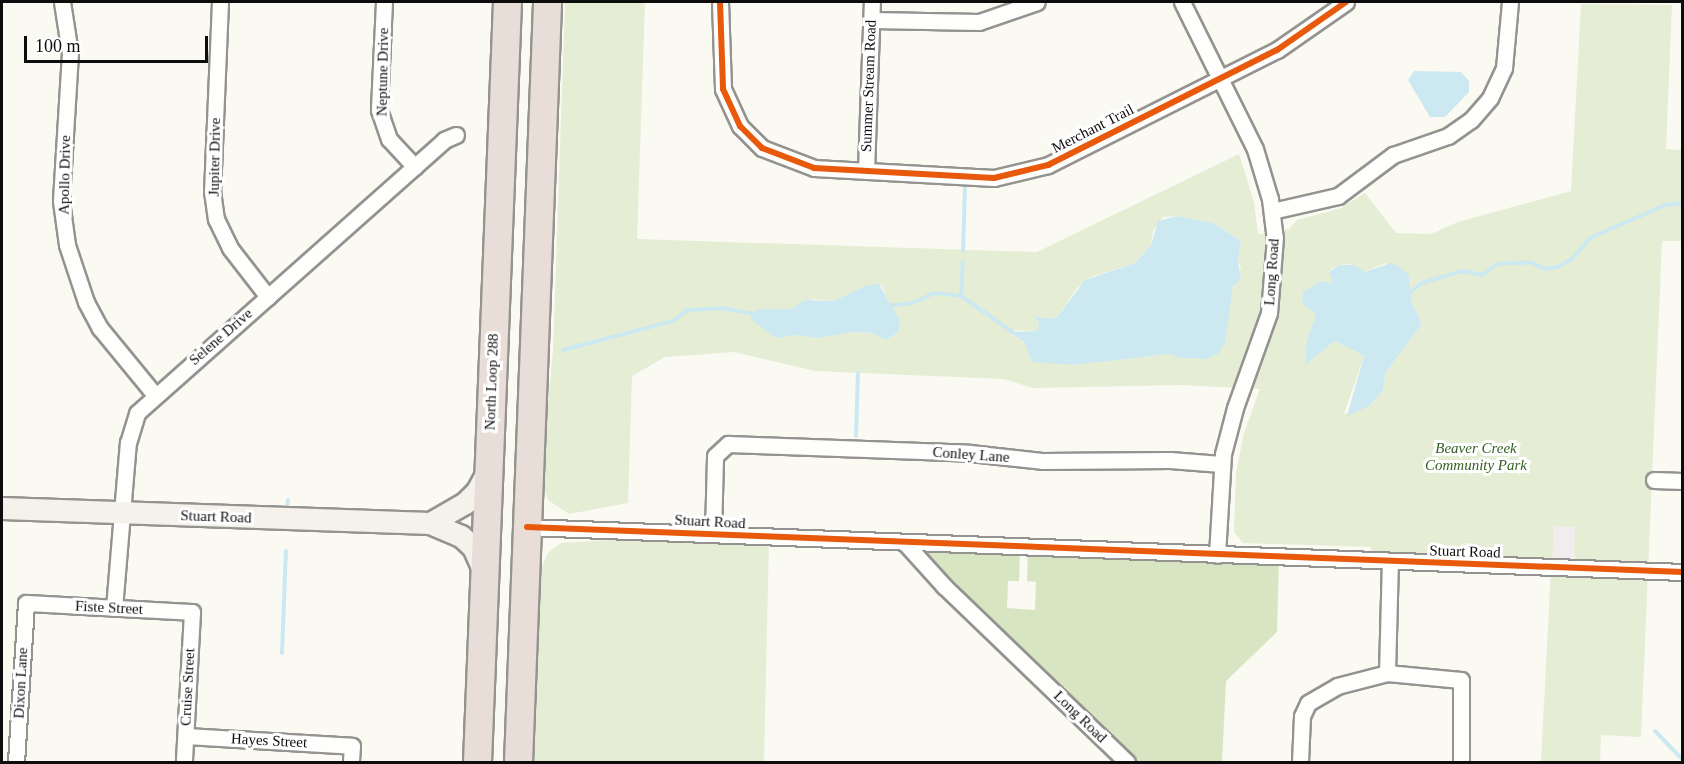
<!DOCTYPE html>
<html>
<head>
<meta charset="utf-8">
<style>
	body { margin:0 }
	#map { position:relative; width:1684px; height:764px; overflow:hidden; background:#faf9f2; font-family:Georgia,serif }
	div>[style] { position:absolute }
	[style*='--x'] { left:calc(var(--x)*1px); top:calc(var(--y)*1px); width:calc(var(--w)*1px); rotate:calc(var(--a)*1deg) }
	.industrial>* { inset:0; background:#f1ecee; transform-origin:0 0 }
	.green>* { inset:0; background:#e5eed4 }
	.forest>* { inset:0; background:#d7e5c3 }
	.water>* { inset:0; background:#cce8f1 }
	.stream>* { height:4px; margin:-2px; padding:0 2px; transform-origin:2px; border-radius:2px; background:#cce8f1 }
	.roads { filter:drop-shadow(2px 0 #949390) drop-shadow(-2px 0 #949390) drop-shadow(0 2px #949390) drop-shadow(0 -2px #949390) }
	.street>* { height:15px; margin:-7.5px; padding:0 7.5px; transform-origin:7.5px; border-radius:7.5px; background:#fefefd }
	.secondary>* { height:21px; margin:-10.5px; padding:0 10.5px; transform-origin:10.5px; border-radius:10.5px; background:#f4f2ea }
	.highway>* { height:27px; margin:-13.5px; padding:0 13.5px; transform-origin:13.5px; border-radius:13.5px; background:#e8ded7 }
	.cycleway>* { height:6px; margin:-3px; padding:0 3px; transform-origin:3px; border-radius:3px; background:#e8590c }
	span { translate:-50% -50%; white-space:nowrap; text-align:center; line-height:1.15; -webkit-text-stroke:6px #fff; paint-order:stroke }
	.street-label { font-size:15px; color:#0d0d0d }
	.park-label { font-size:15px; color:#346023; font-style:italic }
	.frame { position:absolute; inset:0; border:3px solid #0d0d0d; pointer-events:none }
	.scale { position:absolute; left:24px; top:36px; width:184px; height:27px; box-sizing:border-box; border:3px solid #0d0d0d; border-top:0; padding-left:8px; font-size:18px; line-height:21px; white-space:nowrap; color:#0d0d0d; -webkit-text-stroke:4px #fff; paint-order:stroke }
</style>
</head>
<body>
<div id="map">
	<div class="industrial">
		<i style="left:1554px;top:526px;width:21px;height:41px;rotate:3deg"></i>
	</div>
	<div class="green">
		<i style="clip-path:polygon(evenodd,565px 2px,645px 2px,637px 239px,1037px 252px,1239px 154px,1254px 202px,1258px 234px,1289px 229px,1297px 220px,1341px 208px,1365px 193px,1396px 233px,1431px 234px,1458px 222px,1571px 191px,1581px 4px,1672px 5px,1666px 149px,1682px 150px,1682px 241px,1662px 241px,1641px 737px,1601px 735px,1600px 762px,1541px 762px,1551px 567px,1371px 561px,1371px 547px,1243px 543px,1234px 532px,1236px 473px,1244px 433px,1260px 389px,1181px 385px,1033px 388px,1004px 379px,815px 371px,734px 352px,665px 357px,632px 376px,628px 503px,569px 514px,548px 500px,541px 477px,553px 351px,565px 2px,1177px 216px,1213px 223px,1241px 241px,1238px 261px,1241px 267px,1231px 293px,1225px 343px,1215px 354px,1202px 359px,1178px 358px,1170px 354px,1073px 365px,1030px 355px,1024px 342px,1012px 335px,1011px 330px,1038px 331px,1039px 323px,1034px 316px,1051px 319px,1058px 316px,1077px 288px,1091px 277px,1135px 263px,1151px 245px,1153px 231px,1163px 217px,1177px 216px,565px 2px,1385px 263px,1409px 276px,1411px 300px,1422px 324px,1386px 372px,1383px 391px,1369px 406px,1344px 414px,1364px 356px,1335px 341px,1306px 364px,1307px 340px,1316px 314px,1302px 303px,1303px 293px,1319px 285px,1333px 284px,1331px 269px,1339px 265px,1350px 264px,1365px 272px,1385px 263px,565px 2px,882px 285px,892px 312px,900px 321px,898px 332px,886px 340px,872px 333px,854px 332px,818px 338px,798px 335px,776px 338px,755px 320px,759px 309px,791px 309px,813px 299px,833px 301px,861px 288px,882px 285px,565px 2px,1554px 526px,1575px 527px,1574px 568px,1552px 567px,1554px 526px)"></i>
		<i style="clip-path:polygon(713px 534px,769px 538px,764px 762px,533px 762px,539px 573px,548px 553px,561px 543px)"></i>
	</div>
	<div class="forest">
		<i style="clip-path:polygon(907px 544px,1020px 548px,1019px 581px,1008px 581px,1007px 608px,1035px 610px,1036px 582px,1027px 581px,1028px 548px,1279px 558px,1277px 632px,1226px 681px,1222px 762px,1127px 762px)"></i>
	</div>
	<div class="water">
		<i style="clip-path:polygon(1414px 71px,1461px 72px,1469px 81px,1469px 92px,1445px 117px,1430px 117px,1408px 80px)"></i>
		<i style="clip-path:polygon(1177px 216px,1213px 223px,1241px 241px,1238px 261px,1241px 279px,1233px 286px,1225px 343px,1219px 353px,1207px 359px,1178px 358px,1170px 354px,1073px 365px,1032px 362px,1024px 342px,1009px 332px,1038px 331px,1039px 323px,1033px 316px,1051px 319px,1058px 316px,1085px 280px,1135px 263px,1151px 245px,1158px 221px)"></i>
		<i style="clip-path:polygon(1390px 263px,1401px 267px,1409px 276px,1411px 300px,1422px 324px,1386px 372px,1383px 391px,1369px 406px,1347px 416px,1364px 356px,1335px 341px,1305px 365px,1307px 340px,1316px 314px,1302px 303px,1303px 292px,1322px 281px,1333px 284px,1329px 272px,1339px 265px,1354px 265px,1365px 272px)"></i>
		<i style="clip-path:polygon(879px 284px,900px 321px,898px 332px,886px 340px,872px 333px,854px 332px,818px 338px,798px 335px,776px 338px,751px 319px,751px 314px,759px 309px,791px 309px,805px 300px,833px 301px,867px 285px)"></i>
	</div>
	<div class="stream">
		<i style="--x:963;--y:251;--w:63;--a:-88.2"></i>
		<i style="--x:1407;--y:294;--w:19;--a:-36"></i>
		<i style="--x:1422;--y:283;--w:42;--a:-16.7"></i>
		<i style="--x:1462;--y:271;--w:20;--a:11"></i>
		<i style="--x:1482;--y:275;--w:19;--a:-36"></i>
		<i style="--x:1497;--y:264;--w:33;--a:-3"></i>
		<i style="--x:1530;--y:262;--w:17;--a:25"></i>
		<i style="--x:1545;--y:269;--w:13;--a:-9"></i>
		<i style="--x:1558;--y:267;--w:16;--a:-30"></i>
		<i style="--x:1572;--y:259;--w:28;--a:-49"></i>
		<i style="--x:1590;--y:238;--w:82;--a:-23.7"></i>
		<i style="--x:1665;--y:205;--w:17;--a:-7"></i>
		<i style="--x:961;--y:296;--w:33;--a:-87"></i>
		<i style="--x:885;--y:306;--w:27;--a:-6"></i>
		<i style="--x:912;--y:303;--w:24;--a:-24"></i>
		<i style="--x:934;--y:293;--w:27;--a:6"></i>
		<i style="--x:961;--y:296;--w:65;--a:34.9"></i>
		<i style="--x:563;--y:350;--w:114;--a:-14.8"></i>
		<i style="--x:673;--y:321;--w:18;--a:-38"></i>
		<i style="--x:687;--y:310;--w:35;--a:-3"></i>
		<i style="--x:722;--y:308;--w:33;--a:11"></i>
		<i style="--x:856;--y:436;--w:63;--a:-88.2"></i>
		<i style="--x:287;--y:507;--w:7;--a:-82"></i>
		<i style="--x:282;--y:653;--w:102;--a:-87.8"></i>
		<i style="--x:1655;--y:731;--w:39;--a:46"></i>
	</div>
	<div class="roads">
		<div class="street">
			<i style="--x:62;--y:2;--w:52;--a:81.1"></i>
			<i style="--x:70;--y:53;--w:148;--a:93.5"></i>
			<i style="--x:61;--y:201;--w:44;--a:82.2"></i>
			<i style="--x:67;--y:245;--w:60;--a:71.6"></i>
			<i style="--x:86;--y:302;--w:30;--a:62"></i>
			<i style="--x:100;--y:328;--w:85;--a:50.7"></i>
			<i style="--x:220;--y:2;--w:189;--a:92.4"></i>
			<i style="--x:212;--y:191;--w:28;--a:82"></i>
			<i style="--x:216;--y:219;--w:32;--a:64"></i>
			<i style="--x:230;--y:248;--w:62;--a:52.2"></i>
			<i style="--x:384;--y:2;--w:108;--a:92.7"></i>
			<i style="--x:379;--y:110;--w:31;--a:71"></i>
			<i style="--x:389;--y:139;--w:38;--a:47"></i>
			<i style="--x:720;--y:2;--w:87;--a:88"></i>
			<i style="--x:723;--y:89;--w:41;--a:65.3"></i>
			<i style="--x:740;--y:126;--w:31;--a:45"></i>
			<i style="--x:762;--y:148;--w:56;--a:21"></i>
			<i style="--x:814;--y:168;--w:180;--a:3.2"></i>
			<i style="--x:994;--y:178;--w:56;--a:-13.5"></i>
			<i style="--x:1048;--y:165;--w:256;--a:-26.7"></i>
			<i style="--x:1277;--y:50;--w:84;--a:-34.8"></i>
			<i style="--x:1182;--y:2;--w:164;--a:63.6"></i>
			<i style="--x:1255;--y:149;--w:52;--a:73.3"></i>
			<i style="--x:1270;--y:199;--w:38;--a:83"></i>
			<i style="--x:1275;--y:237;--w:76;--a:94.5"></i>
			<i style="--x:1269;--y:313;--w:101;--a:109.7"></i>
			<i style="--x:1235;--y:408;--w:48;--a:104.6"></i>
			<i style="--x:1223;--y:454;--w:101;--a:93.4"></i>
			<i style="--x:872;--y:20;--w:107;--a:1.1"></i>
			<i style="--x:979;--y:22;--w:61;--a:-19"></i>
			<i style="--x:866;--y:171;--w:169;--a:-88"></i>
			<i style="--x:1272;--y:211;--w:68;--a:-12.8"></i>
			<i style="--x:1338;--y:196;--w:69;--a:-36.7"></i>
			<i style="--x:1393;--y:155;--w:58;--a:-19.1"></i>
			<i style="--x:1448;--y:136;--w:28;--a:-35"></i>
			<i style="--x:1471;--y:120;--w:29;--a:-49"></i>
			<i style="--x:1490;--y:98;--w:33;--a:-65"></i>
			<i style="--x:1504;--y:68;--w:66;--a:-84.8"></i>
			<i style="--x:1654;--y:480;--w:28;--a:2"></i>
			<i style="--x:527;--y:527;--w:1156;--a:2.23"></i>
			<i style="--x:713;--y:534;--w:78;--a:-88.5"></i>
			<i style="--x:715;--y:456;--w:18;--a:-43"></i>
			<i style="--x:728;--y:444;--w:242;--a:2.1"></i>
			<i style="--x:970;--y:453;--w:72;--a:6.3"></i>
			<i style="--x:1042;--y:461;--w:128;--a:-0.4"></i>
			<i style="--x:1170;--y:460;--w:51;--a:4.5"></i>
			<i style="--x:906;--y:544;--w:57;--a:47.9"></i>
			<i style="--x:944;--y:586;--w:254;--a:43.9"></i>
			<i style="--x:114;--y:608;--w:166;--a:-85.2"></i>
			<i style="--x:128;--y:443;--w:31;--a:-73"></i>
			<i style="--x:137;--y:413;--w:411;--a:-41.6"></i>
			<i style="--x:444;--y:140;--w:13;--a:-23"></i>
			<i style="--x:1387;--y:673;--w:111;--a:-88.5"></i>
			<i style="--x:186;--y:736;--w:166;--a:3.4"></i>
			<i style="--x:352;--y:746;--w:16;--a:94"></i>
			<i style="--x:16;--y:762;--w:159;--a:-86.4"></i>
			<i style="--x:26;--y:603;--w:166;--a:3.1"></i>
			<i style="--x:192;--y:612;--w:150;--a:93.1"></i>
			<i style="--x:1300;--y:762;--w:46;--a:-87.5"></i>
			<i style="--x:1302;--y:716;--w:14;--a:-65"></i>
			<i style="--x:1308;--y:703;--w:34;--a:-30"></i>
			<i style="--x:1337;--y:686;--w:52;--a:-14.6"></i>
			<i style="--x:1387;--y:673;--w:74;--a:5.4"></i>
			<i style="--x:1461;--y:680;--w:82;--a:90"></i>
		</div>
		<div class="secondary">
			<i style="--x:2;--y:508;--w:428;--a:2"></i>
			<i style="--x:430;--y:523;--w:34;--a:23"></i>
			<i style="--x:461;--y:536;--w:16;--a:43"></i>
			<i style="--x:473;--y:547;--w:27;--a:66"></i>
			<i style="--x:430;--y:523;--w:40;--a:-29.7"></i>
			<i style="--x:465;--y:503;--w:17;--a:-45"></i>
			<i style="--x:477;--y:491;--w:24;--a:-62"></i>
		</div>
		<div class="highway">
			<i style="--x:477;--y:762;--w:761;--a:-87.74"></i>
			<i style="--x:518;--y:762;--w:761;--a:-87.81"></i>
		</div>
	</div>
	<div class="cycleway">
		<i style="--x:720;--y:2;--w:87;--a:88"></i>
		<i style="--x:723;--y:89;--w:41;--a:65.3"></i>
		<i style="--x:740;--y:126;--w:31;--a:45"></i>
		<i style="--x:762;--y:148;--w:56;--a:21"></i>
		<i style="--x:814;--y:168;--w:180;--a:3.2"></i>
		<i style="--x:994;--y:178;--w:56;--a:-13.5"></i>
		<i style="--x:1048;--y:165;--w:256;--a:-26.7"></i>
		<i style="--x:1277;--y:50;--w:84;--a:-34.8"></i>
		<i style="--x:527;--y:527;--w:1156;--a:2.23"></i>
	</div>
	<div class="street-label">
		<span style="left:383px;top:72px;rotate:-89deg">Neptune Drive</span>
		<span style="left:869px;top:86px;rotate:-88deg">Summer Stream Road</span>
		<span style="left:1093px;top:129px;rotate:-27deg">Merchant Trail</span>
		<span style="left:215px;top:157px;rotate:-89deg">Jupiter Drive</span>
		<span style="left:65px;top:175px;rotate:-89deg">Apollo Drive</span>
		<span style="left:1272px;top:272px;rotate:-86deg">Long Road</span>
		<span style="left:221px;top:337px;rotate:-41deg">Selene Drive</span>
		<span style="left:492px;top:382px;rotate:-88deg">North Loop 288</span>
		<span style="left:971px;top:455px;rotate:4deg">Conley Lane</span>
		<span style="left:216px;top:517px;rotate:2deg">Stuart Road</span>
		<span style="left:710px;top:522px;rotate:3deg">Stuart Road</span>
		<span style="left:1465px;top:552px;rotate:2deg">Stuart Road</span>
		<span style="left:109px;top:608px;rotate:3deg">Fiste Street</span>
		<span style="left:21px;top:683px;rotate:-87deg">Dixon Lane</span>
		<span style="left:188px;top:687px;rotate:-87deg">Cruise Street</span>
		<span style="left:1080px;top:717px;rotate:44deg">Long Road</span>
		<span style="left:269px;top:741px;rotate:3deg">Hayes Street</span>
	</div>
	<div class="park-label">
		<span style="left:1476px;top:457px">Beaver Creek<br>Community Park</span>
	</div>
	<div class="frame"></div>
	<div class="scale">100 m</div>
</div>
</body>
</html>
